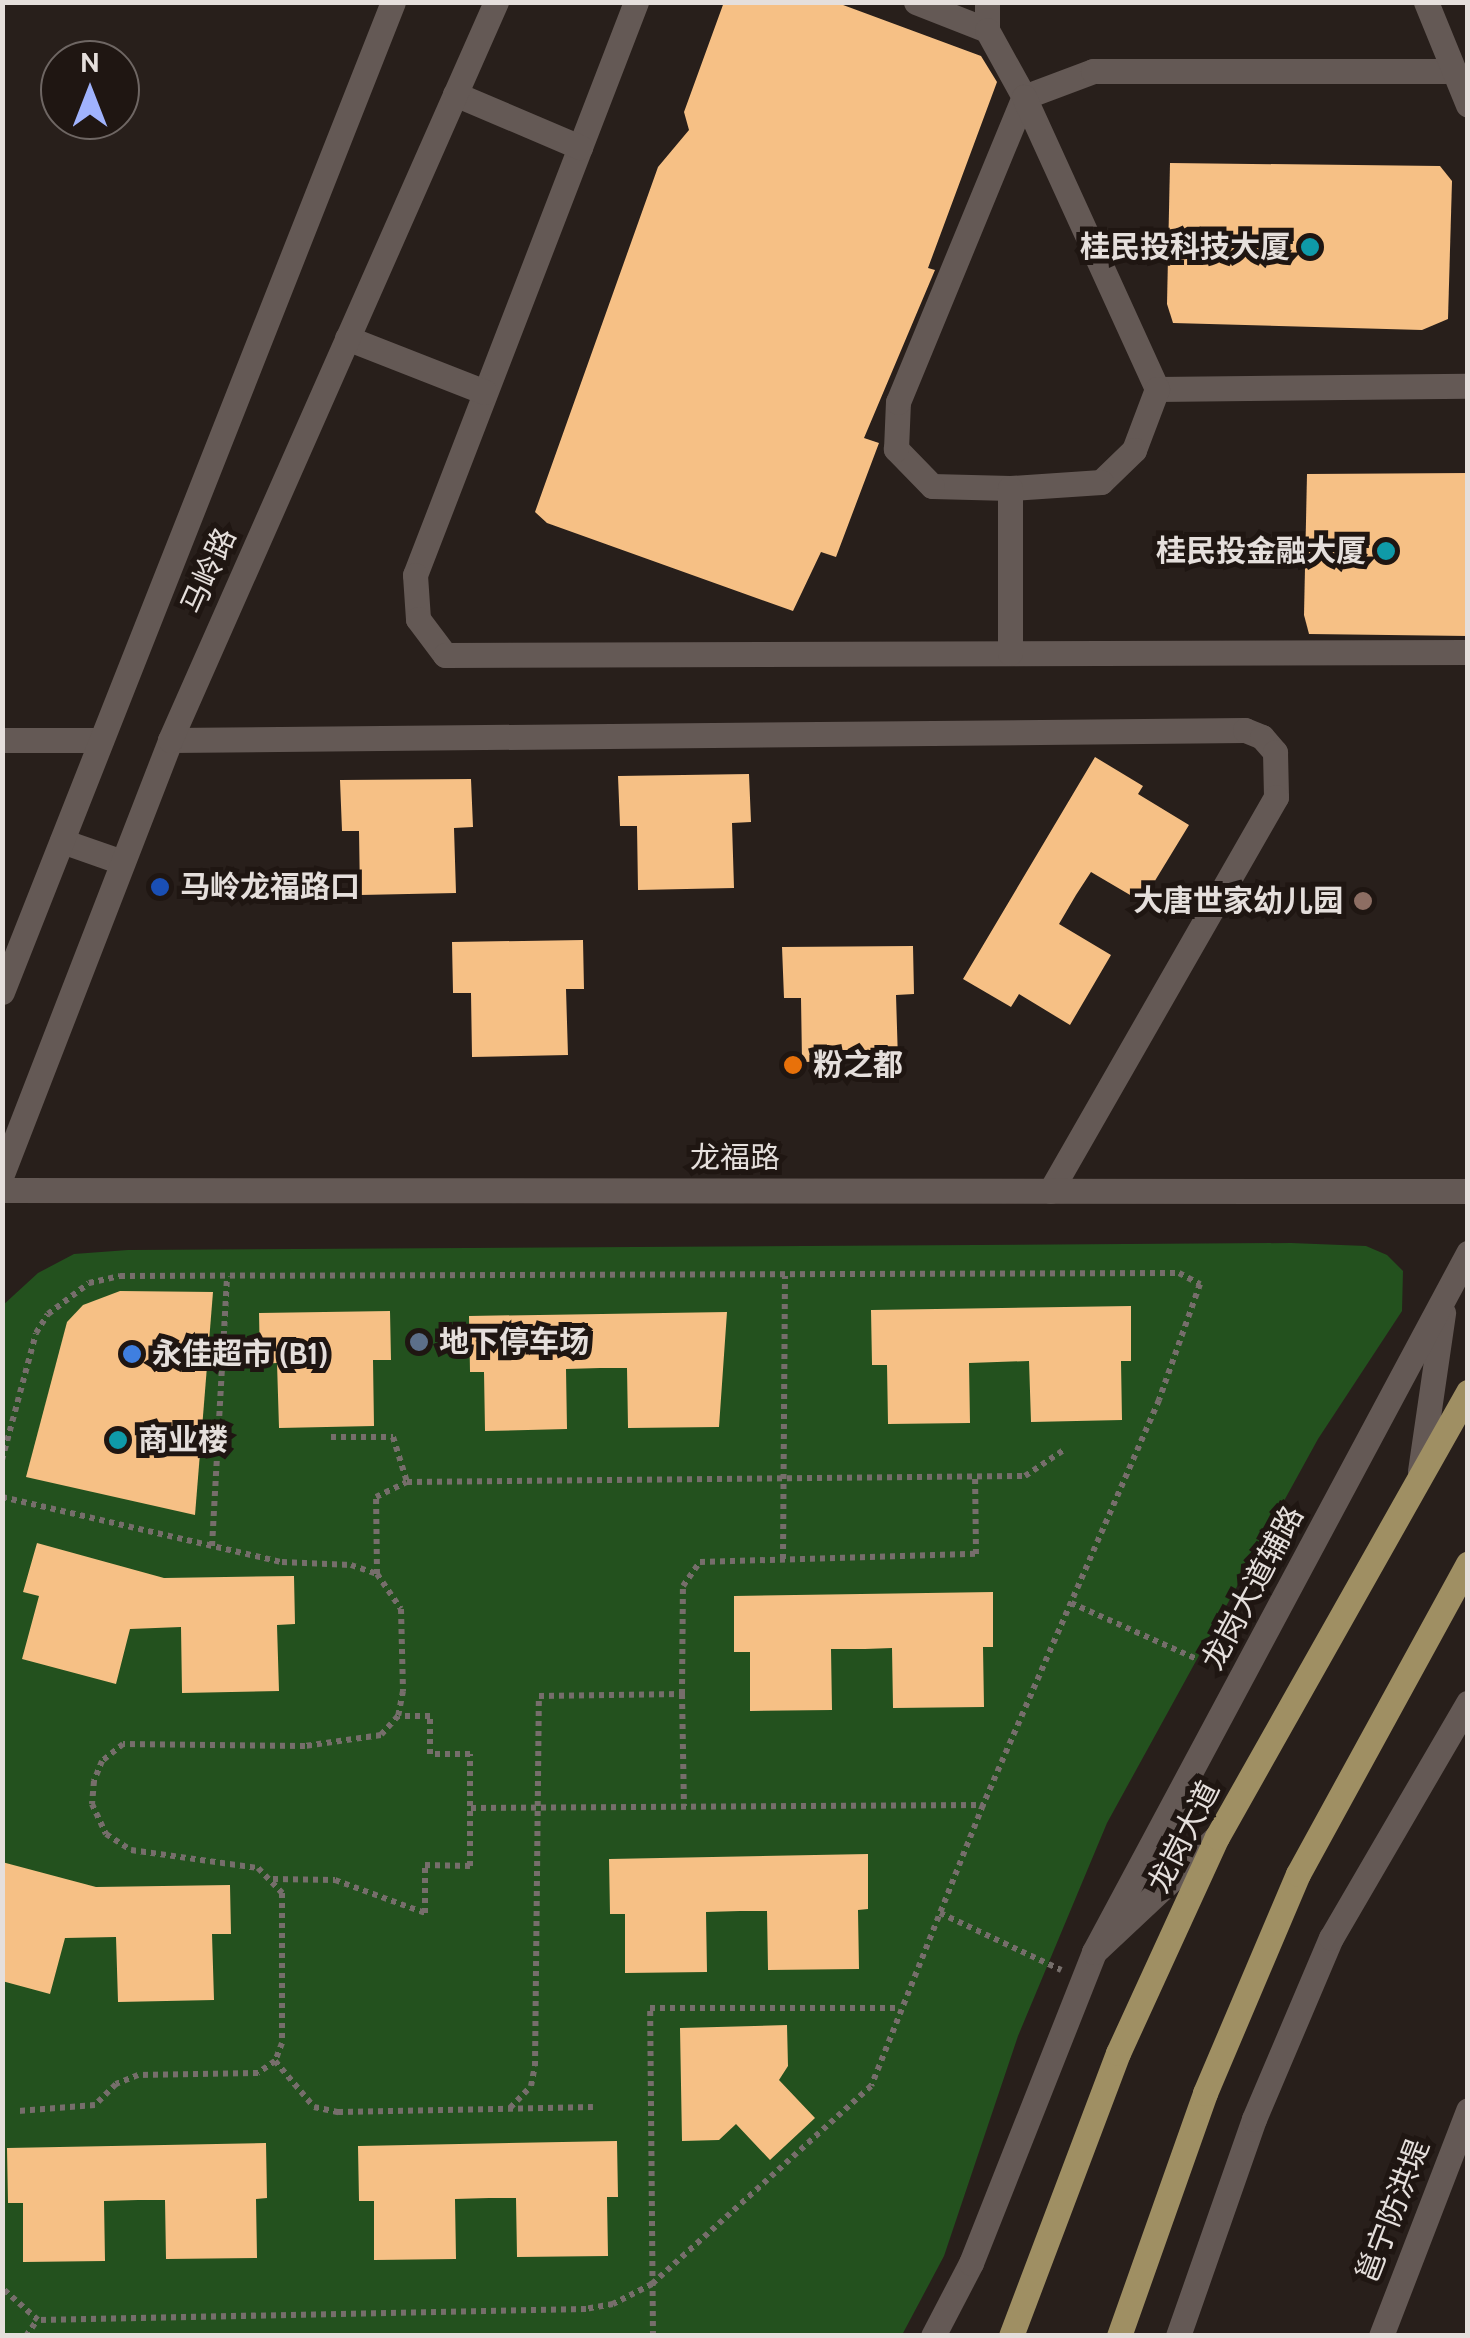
<!DOCTYPE html>
<html>
<head>
<meta charset="utf-8">
<style>
	body { margin:0 }
	#map { position:relative; width:1470px; height:2338px; overflow:hidden; background:#281f1b; font-family:Cabin,"Noto Sans SC",sans-serif }
	div>[style] { position:absolute }
	[style*='--x'] { left:calc(var(--x)*1px); top:calc(var(--y)*1px); width:calc(var(--w)*1px); rotate:calc(var(--a)*1deg) }
	.green>* { inset:0; background:#23511e }
	.building>* { inset:0; background:#f6c085 }
	.path>* { height:6px; margin-top:-3px; transform-origin:0; background:repeating-linear-gradient(90deg,#766e6b 0 5px,transparent 0 10px) }
	.minor>* { height:25px; margin:-12.5px; padding:0 12.5px; transform-origin:12.5px; border-radius:12.5px; background:#645955 }
	.major>* { height:25px; margin:-12.5px; padding:0 12.5px; transform-origin:12.5px; border-radius:12.5px; background:#9f8f63 }
	.dots>* { width:28px; height:28px; translate:-50% -50%; box-sizing:border-box; border:5px solid #1f1612; border-radius:50% }
	span { translate:-50% -50%; white-space:nowrap; text-align:center; line-height:1.15; -webkit-text-stroke:10px #1f1612; paint-order:stroke }
	.poi-label { font-size:30px; color:#e5dfdc; font-weight:700 }
	.right { translate:-100% -50%; text-align:right }
	.left { translate:0 -50%; text-align:left }
	.street-label { font-size:30px; color:#e5dfdc }
	.frame { position:absolute; inset:0; border:5px solid #e5dfdc; pointer-events:none }
	.north { position:absolute; left:40px; top:40px; width:100px; height:100px; box-sizing:border-box; background:#1f1612; border:2px solid #6e6663; border-radius:50%; rotate:0deg; font-size:28px; font-weight:700; line-height:40px; text-align:center; color:#e5dfdc }
	.north::after { content:''; display:block; margin:auto; width:35px; height:45px; background:#a0b3fd; clip-path:polygon(50% 0,100% 100%,50% 72%,0 100%) }
</style>
</head>
<body>
<div id="map">
	<div class="green">
		<i style="clip-path:polygon(1291px 1243px,1366px 1246px,1387px 1255px,1403px 1271px,1402px 1311px,1318px 1439px,1107px 1823px,1018px 2036px,944px 2256px,902px 2335px,3px 2336px,2px 1306px,38px 1273px,74px 1254px,128px 1250px)"></i>
	</div>
	<div class="building">
		<i style="clip-path:polygon(724px 2px,835px 2px,981px 56px,997px 82px,928px 268px,935px 270px,864px 438px,879px 443px,836px 557px,821px 552px,793px 611px,547px 523px,535px 512px,658px 167px,689px 130px,684px 112px)"></i>
		<i style="clip-path:polygon(1170px 163px,1440px 166px,1452px 181px,1448px 319px,1422px 330px,1173px 323px,1167px 304px)"></i>
		<i style="clip-path:polygon(1468px 473px,1468px 636px,1309px 634px,1304px 615px,1307px 474px)"></i>
		<i style="clip-path:polygon(1095px 757px,1143px 786px,1138px 794px,1189px 825px,1142px 902px,1091px 872px,1076px 895px,1059px 924px,1111px 955px,1070px 1025px,1019px 994px,1011px 1007px,963px 979px)"></i>
		<i style="clip-path:polygon(749px 774px,751px 822px,732px 823px,734px 888px,638px 890px,637px 826px,620px 826px,618px 776px)"></i>
		<i style="clip-path:polygon(471px 779px,473px 827px,454px 828px,456px 893px,360px 895px,359px 831px,342px 831px,340px 780px)"></i>
		<i style="clip-path:polygon(583px 940px,584px 989px,566px 989px,568px 1055px,472px 1057px,471px 993px,453px 993px,452px 942px)"></i>
		<i style="clip-path:polygon(913px 946px,914px 994px,896px 995px,898px 1060px,802px 1062px,801px 998px,784px 998px,782px 947px)"></i>
		<i style="clip-path:polygon(120px 1291px,213px 1292px,195px 1515px,26px 1477px,67px 1322px,83px 1305px)"></i>
		<i style="clip-path:polygon(1131px 1306px,1131px 1361px,1121px 1361px,1122px 1420px,1031px 1422px,1029px 1361px,969px 1363px,970px 1423px,888px 1424px,887px 1365px,872px 1365px,871px 1310px)"></i>
		<i style="clip-path:polygon(390px 1311px,391px 1360px,373px 1360px,374px 1426px,279px 1428px,277px 1363px,260px 1364px,259px 1313px)"></i>
		<i style="clip-path:polygon(727px 1312px,719px 1427px,628px 1428px,627px 1368px,600px 1368px,566px 1369px,567px 1429px,485px 1431px,484px 1372px,470px 1372px,469px 1316px)"></i>
		<i style="clip-path:polygon(37px 1543px,164px 1578px,294px 1576px,295px 1624px,277px 1625px,279px 1691px,182px 1693px,181px 1627px,130px 1629px,116px 1684px,22px 1659px,39px 1596px,23px 1592px)"></i>
		<i style="clip-path:polygon(993px 1592px,993px 1647px,983px 1647px,984px 1707px,893px 1708px,892px 1648px,865px 1649px,831px 1649px,832px 1710px,750px 1711px,750px 1652px,734px 1652px,734px 1596px)"></i>
		<i style="clip-path:polygon(868px 1854px,868px 1909px,858px 1910px,859px 1969px,768px 1970px,767px 1911px,740px 1911px,706px 1912px,707px 1972px,625px 1973px,625px 1914px,610px 1914px,609px 1859px)"></i>
		<i style="clip-path:polygon(2px 1862px,96px 1887px,230px 1885px,231px 1934px,212px 1934px,214px 2000px,118px 2002px,116px 1937px,65px 1938px,50px 1994px,2px 1981px)"></i>
		<i style="clip-path:polygon(787px 2025px,788px 2066px,779px 2080px,815px 2118px,770px 2160px,736px 2124px,719px 2140px,682px 2141px,680px 2028px)"></i>
		<i style="clip-path:polygon(617px 2141px,618px 2197px,607px 2197px,608px 2256px,517px 2257px,516px 2198px,489px 2198px,455px 2199px,456px 2259px,374px 2260px,374px 2201px,359px 2201px,358px 2146px)"></i>
		<i style="clip-path:polygon(266px 2143px,267px 2198px,256px 2199px,257px 2258px,166px 2259px,165px 2200px,138px 2200px,104px 2201px,105px 2261px,23px 2262px,23px 2203px,8px 2203px,7px 2148px)"></i>
	</div>
	<div class="path">
		<i style="--x:331;--y:1437;--w:62;--a:0"></i>
		<i style="--x:393;--y:1437;--w:47;--a:72.7"></i>
		<i style="--x:2;--y:1460;--w:131;--a:-75"></i>
		<i style="--x:36;--y:1333;--w:22;--a:-58"></i>
		<i style="--x:48;--y:1314;--w:51;--a:-37.1"></i>
		<i style="--x:89;--y:1283;--w:32;--a:-13"></i>
		<i style="--x:120;--y:1276;--w:1059;--a:-0.16"></i>
		<i style="--x:1179;--y:1273;--w:24;--a:28"></i>
		<i style="--x:1200;--y:1284;--w:123;--a:109.5"></i>
		<i style="--x:1159;--y:1400;--w:442;--a:113.5"></i>
		<i style="--x:983;--y:1805;--w:302;--a:111.7"></i>
		<i style="--x:871;--y:2086;--w:295;--a:137.9"></i>
		<i style="--x:652;--y:2284;--w:44;--a:152.9"></i>
		<i style="--x:613;--y:2304;--w:27;--a:170"></i>
		<i style="--x:586;--y:2309;--w:548;--a:178.85"></i>
		<i style="--x:38;--y:2320;--w:48;--a:-138.4"></i>
		<i style="--x:2;--y:1497;--w:287;--a:13.1"></i>
		<i style="--x:282;--y:1562;--w:69;--a:2.5"></i>
		<i style="--x:351;--y:1565;--w:28;--a:19"></i>
		<i style="--x:377;--y:1574;--w:42;--a:55.6"></i>
		<i style="--x:401;--y:1609;--w:82;--a:88.6"></i>
		<i style="--x:403;--y:1691;--w:25;--a:101"></i>
		<i style="--x:398;--y:1716;--w:25;--a:132"></i>
		<i style="--x:381;--y:1735;--w:77;--a:171.8"></i>
		<i style="--x:305;--y:1746;--w:182;--a:-179.4"></i>
		<i style="--x:123;--y:1744;--w:27;--a:141"></i>
		<i style="--x:102;--y:1761;--w:22;--a:112"></i>
		<i style="--x:94;--y:1781;--w:23;--a:95"></i>
		<i style="--x:92;--y:1804;--w:33;--a:65"></i>
		<i style="--x:106;--y:1834;--w:30;--a:33"></i>
		<i style="--x:131;--y:1850;--w:128;--a:8.1"></i>
		<i style="--x:258;--y:1868;--w:35;--a:46"></i>
		<i style="--x:282;--y:1893;--w:150;--a:90"></i>
		<i style="--x:282;--y:2043;--w:19;--a:111"></i>
		<i style="--x:275;--y:2061;--w:21;--a:145"></i>
		<i style="--x:258;--y:2073;--w:120;--a:179"></i>
		<i style="--x:138;--y:2075;--w:24;--a:158"></i>
		<i style="--x:116;--y:2084;--w:30;--a:135"></i>
		<i style="--x:95;--y:2105;--w:77;--a:175.5"></i>
		<i style="--x:212;--y:1546;--w:270;--a:-86.8"></i>
		<i style="--x:783;--y:1559;--w:283;--a:-89.6"></i>
		<i style="--x:377;--y:1574;--w:77;--a:-90.7"></i>
		<i style="--x:376;--y:1497;--w:34;--a:-26"></i>
		<i style="--x:407;--y:1482;--w:618;--a:-0.56"></i>
		<i style="--x:1025;--y:1476;--w:48;--a:-34"></i>
		<i style="--x:1071;--y:1603;--w:138;--a:24"></i>
		<i style="--x:682;--y:1694;--w:108;--a:-89.5"></i>
		<i style="--x:683;--y:1586;--w:29;--a:-55"></i>
		<i style="--x:700;--y:1562;--w:276;--a:-1.7"></i>
		<i style="--x:976;--y:1554;--w:78;--a:-90.7"></i>
		<i style="--x:471;--y:1808;--w:512;--a:-0.34"></i>
		<i style="--x:273;--y:1879;--w:62;--a:0.9"></i>
		<i style="--x:335;--y:1880;--w:96;--a:20.1"></i>
		<i style="--x:425;--y:1913;--w:48;--a:-90"></i>
		<i style="--x:425;--y:1865;--w:45;--a:1.3"></i>
		<i style="--x:470;--y:1866;--w:112;--a:-90"></i>
		<i style="--x:470;--y:1754;--w:40;--a:180"></i>
		<i style="--x:430;--y:1754;--w:38;--a:-90"></i>
		<i style="--x:430;--y:1716;--w:31;--a:180"></i>
		<i style="--x:940;--y:1913;--w:134;--a:25.2"></i>
		<i style="--x:275;--y:2061;--w:60;--a:49.7"></i>
		<i style="--x:314;--y:2107;--w:25;--a:12"></i>
		<i style="--x:338;--y:2112;--w:255;--a:-1.1"></i>
		<i style="--x:510;--y:2108;--w:30;--a:-46"></i>
		<i style="--x:531;--y:2086;--w:20;--a:-79"></i>
		<i style="--x:535;--y:2066;--w:370;--a:-89.4"></i>
		<i style="--x:539;--y:1696;--w:143;--a:-0.8"></i>
		<i style="--x:682;--y:1694;--w:112;--a:89"></i>
		<i style="--x:26;--y:2336;--w:19;--a:-55"></i>
		<i style="--x:653;--y:2336;--w:328;--a:-90.5"></i>
		<i style="--x:650;--y:2008;--w:249;--a:0"></i>
	</div>
	<div class="minor">
		<i style="--x:636;--y:2;--w:614;--a:111.09"></i>
		<i style="--x:415;--y:575;--w:44;--a:86.1"></i>
		<i style="--x:418;--y:619;--w:45;--a:53.1"></i>
		<i style="--x:445;--y:655;--w:1023;--a:-0.17"></i>
		<i style="--x:916;--y:2;--w:76;--a:21.5"></i>
		<i style="--x:987;--y:2;--w:28;--a:90"></i>
		<i style="--x:987;--y:30;--w:77;--a:61.1"></i>
		<i style="--x:1024;--y:97;--w:74;--a:-20.6"></i>
		<i style="--x:1093;--y:71;--w:361;--a:0"></i>
		<i style="--x:1426;--y:2;--w:111;--a:67.8"></i>
		<i style="--x:455;--y:94;--w:136;--a:23"></i>
		<i style="--x:347;--y:338;--w:148;--a:21.4"></i>
		<i style="--x:1157;--y:389;--w:311;--a:-0.6"></i>
		<i style="--x:1010;--y:488;--w:78;--a:-178.5"></i>
		<i style="--x:932;--y:486;--w:52;--a:-134.2"></i>
		<i style="--x:896;--y:449;--w:47;--a:-87.6"></i>
		<i style="--x:898;--y:402;--w:330;--a:-67.6"></i>
		<i style="--x:1024;--y:97;--w:321;--a:65.5"></i>
		<i style="--x:1157;--y:389;--w:65;--a:110.7"></i>
		<i style="--x:1134;--y:450;--w:46;--a:135.9"></i>
		<i style="--x:1101;--y:482;--w:91;--a:176.2"></i>
		<i style="--x:1010;--y:488;--w:165;--a:90"></i>
		<i style="--x:2;--y:740;--w:99;--a:0"></i>
		<i style="--x:170;--y:740;--w:1075;--a:-0.53"></i>
		<i style="--x:1245;--y:730;--w:18;--a:22"></i>
		<i style="--x:1262;--y:737;--w:20;--a:49"></i>
		<i style="--x:1275;--y:752;--w:45;--a:88.7"></i>
		<i style="--x:1276;--y:797;--w:454;--a:119.8"></i>
		<i style="--x:62;--y:841;--w:64;--a:19.3"></i>
		<i style="--x:2;--y:992;--w:1064;--a:-68.45"></i>
		<i style="--x:2;--y:1174;--w:465;--a:-68.8"></i>
		<i style="--x:170;--y:740;--w:807;--a:-66.17"></i>
		<i style="--x:2;--y:1190;--w:1466;--a:0.04"></i>
		<i style="--x:1420;--y:1471;--w:160;--a:-81.7"></i>
		<i style="--x:1094;--y:1952;--w:793;--a:-61.85"></i>
		<i style="--x:933;--y:2336;--w:82;--a:-62.5"></i>
		<i style="--x:971;--y:2263;--w:334;--a:-68.4"></i>
		<i style="--x:1094;--y:1952;--w:168;--a:-43.1"></i>
		<i style="--x:1178;--y:2336;--w:230;--a:-70.7"></i>
		<i style="--x:1254;--y:2119;--w:197;--a:-67"></i>
		<i style="--x:1331;--y:1938;--w:272;--a:-59.8"></i>
		<i style="--x:1381;--y:2336;--w:242;--a:-68.9"></i>
	</div>
	<div class="major">
		<i style="--x:1011;--y:2336;--w:303;--a:-69.3"></i>
		<i style="--x:1118;--y:2053;--w:238;--a:-65.4"></i>
		<i style="--x:1217;--y:1837;--w:511;--a:-60.58"></i>
		<i style="--x:1119;--y:2336;--w:258;--a:-70.5"></i>
		<i style="--x:1205;--y:2093;--w:238;--a:-67"></i>
		<i style="--x:1298;--y:1874;--w:354;--a:-61.3"></i>
	</div>
	<div class="dots">
		<i style="left:1310px;top:247px;background:#0f9aa8"></i>
		<i style="left:1386px;top:551px;background:#0f9aa8"></i>
		<i style="left:160px;top:887px;background:#1a4fb4"></i>
		<i style="left:1363px;top:901px;background:#8d6e63"></i>
		<i style="left:793px;top:1065px;background:#e8710a"></i>
		<i style="left:419px;top:1342px;background:#5c6f8a"></i>
		<i style="left:132px;top:1354px;background:#3f7fe0"></i>
		<i style="left:118px;top:1440px;background:#0f9aa8"></i>
	</div>
	<div class="poi-label">
		<span class="right" style="left:1290px;top:247px">桂民投科技大厦</span>
		<span class="right" style="left:1366px;top:551px">桂民投金融大厦</span>
		<span class="left" style="left:180px;top:887px">马岭龙福路口</span>
		<span class="right" style="left:1343px;top:901px">大唐世家幼儿园</span>
		<span class="left" style="left:813px;top:1065px">粉之都</span>
		<span class="left" style="left:439px;top:1342px">地下停车场</span>
		<span class="left" style="left:152px;top:1354px">永佳超市 (B1)</span>
		<span class="left" style="left:138px;top:1440px">商业楼</span>
	</div>
	<div class="street-label">
		<span style="left:209px;top:571px;rotate:-66deg">马岭路</span>
		<span style="left:735px;top:1158px">龙福路</span>
		<span style="left:1253px;top:1588px;rotate:-62deg">龙岗大道辅路</span>
		<span style="left:1184px;top:1837px;rotate:-63deg">龙岗大道</span>
		<span style="left:1393px;top:2211px;rotate:-69deg">邕宁防洪堤</span>
	</div>
	<div class="frame"></div>
	<div class="north">N</div>
</div>
</body>
</html>
